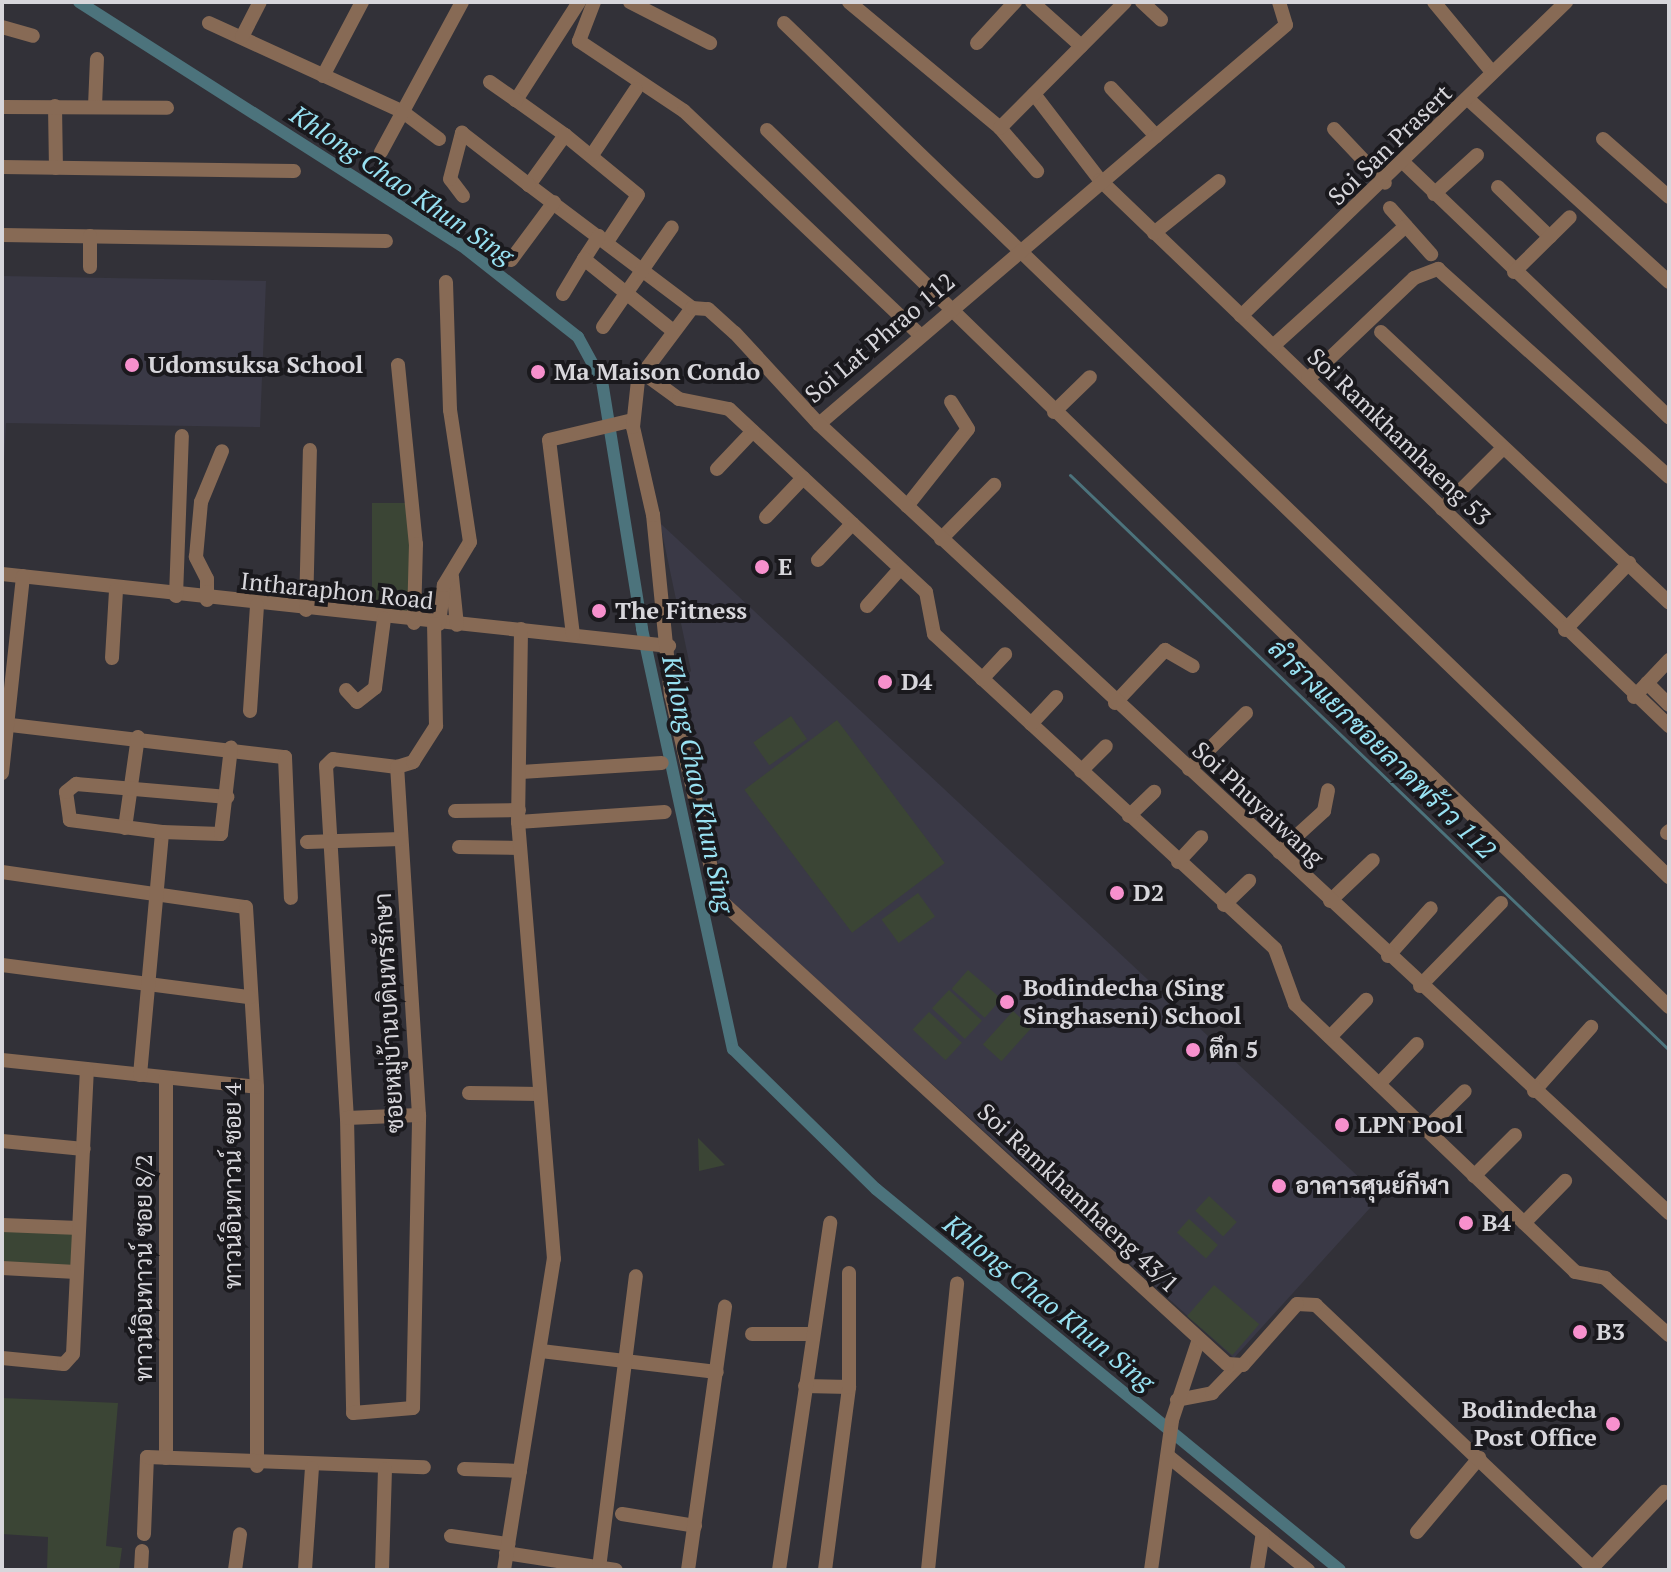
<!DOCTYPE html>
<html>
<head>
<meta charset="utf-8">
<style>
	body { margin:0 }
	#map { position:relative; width:1671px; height:1572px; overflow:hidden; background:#323138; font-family:"PT Serif",Sarabun,serif }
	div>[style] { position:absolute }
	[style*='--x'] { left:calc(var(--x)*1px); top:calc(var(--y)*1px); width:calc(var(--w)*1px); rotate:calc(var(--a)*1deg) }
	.built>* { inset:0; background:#3a3946 }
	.green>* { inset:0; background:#3b4535; transform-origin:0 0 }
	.stream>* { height:3px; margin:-1.5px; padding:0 1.5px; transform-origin:1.5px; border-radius:1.5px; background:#4c737c }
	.canal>* { height:12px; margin:-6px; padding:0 6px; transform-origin:6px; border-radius:6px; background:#4c737c }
	.minor>* { height:14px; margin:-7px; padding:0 7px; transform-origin:7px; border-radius:7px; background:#876a55 }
	.dots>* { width:22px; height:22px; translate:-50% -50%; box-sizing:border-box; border:4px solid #1a191d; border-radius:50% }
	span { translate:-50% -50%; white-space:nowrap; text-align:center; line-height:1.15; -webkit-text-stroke:8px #1a191d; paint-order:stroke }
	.street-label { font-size:24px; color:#d7d6db }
	.poi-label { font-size:24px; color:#d7d6db; font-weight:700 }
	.left { translate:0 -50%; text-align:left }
	.right { translate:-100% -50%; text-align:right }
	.water-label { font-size:26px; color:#98e1f2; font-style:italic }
	.frame { position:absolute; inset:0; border:4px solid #d7d6db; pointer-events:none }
</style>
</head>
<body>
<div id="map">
	<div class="built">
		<i style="clip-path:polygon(2px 276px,266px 281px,260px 427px,6px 423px,2px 500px)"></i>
		<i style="clip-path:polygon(660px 523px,1380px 1197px,1234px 1358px,726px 897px,676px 686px,691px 671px)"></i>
	</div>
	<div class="green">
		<i style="left:372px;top:503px;width:43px;height:113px"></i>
		<i style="left:791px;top:716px;width:28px;height:46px;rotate:55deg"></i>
		<i style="left:837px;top:720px;width:179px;height:116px;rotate:53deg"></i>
		<i style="left:918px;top:893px;width:29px;height:45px;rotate:54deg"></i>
		<i style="left:968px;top:970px;width:44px;height:25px;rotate:41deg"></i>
		<i style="left:949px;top:990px;width:45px;height:25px;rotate:43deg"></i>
		<i style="left:1013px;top:1011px;width:25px;height:45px;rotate:42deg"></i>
		<i style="left:929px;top:1012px;width:45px;height:24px;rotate:43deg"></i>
		<i style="clip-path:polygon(698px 1138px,725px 1165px,699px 1171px)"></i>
		<i style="left:1209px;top:1196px;width:38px;height:20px;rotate:43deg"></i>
		<i style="left:1189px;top:1219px;width:39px;height:18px;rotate:42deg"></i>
		<i style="left:2px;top:1228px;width:74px;height:36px;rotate:3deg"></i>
		<i style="left:1214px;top:1285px;width:60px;height:41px;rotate:41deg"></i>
		<i style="clip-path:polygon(2px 1398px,118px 1403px,106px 1546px,122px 1548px,119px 1570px,47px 1570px,48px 1537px,2px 1534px)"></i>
	</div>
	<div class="stream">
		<i style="--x:1070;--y:475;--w:830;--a:43.83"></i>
	</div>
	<div class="canal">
		<i style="--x:79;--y:2;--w:453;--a:32.5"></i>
		<i style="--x:461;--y:245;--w:149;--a:38.2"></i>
		<i style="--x:578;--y:337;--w:50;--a:61.4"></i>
		<i style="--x:602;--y:381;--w:251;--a:80.8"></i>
		<i style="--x:642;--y:629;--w:430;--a:77.8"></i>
		<i style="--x:733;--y:1049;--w:200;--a:44.4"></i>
		<i style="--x:876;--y:1189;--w:600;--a:39.39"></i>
	</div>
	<div class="minor">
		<i style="--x:579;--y:2;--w:117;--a:122.7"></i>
		<i style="--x:516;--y:100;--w:60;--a:35.5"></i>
		<i style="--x:565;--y:135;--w:62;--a:125.8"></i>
		<i style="--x:529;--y:185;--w:204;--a:37"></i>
		<i style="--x:594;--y:2;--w:42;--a:111"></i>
		<i style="--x:579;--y:41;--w:126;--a:33.7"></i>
		<i style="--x:684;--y:111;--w:324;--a:43.5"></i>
		<i style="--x:630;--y:2;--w:90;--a:27.1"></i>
		<i style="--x:849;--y:2;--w:197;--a:39.8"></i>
		<i style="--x:1000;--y:128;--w:57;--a:49.3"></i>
		<i style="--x:1032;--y:2;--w:66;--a:41.9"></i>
		<i style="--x:1142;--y:2;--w:26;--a:43"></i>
		<i style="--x:1434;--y:2;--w:91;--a:50.4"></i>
		<i style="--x:209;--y:23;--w:213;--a:24.6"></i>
		<i style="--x:403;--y:112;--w:45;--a:36.9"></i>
		<i style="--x:784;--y:23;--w:1230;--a:43.98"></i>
		<i style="--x:2;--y:27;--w:32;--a:16"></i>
		<i style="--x:242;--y:37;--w:39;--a:-63"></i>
		<i style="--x:977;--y:43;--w:56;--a:-47.2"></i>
		<i style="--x:323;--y:76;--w:84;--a:-62.2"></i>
		<i style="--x:490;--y:82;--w:32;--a:35"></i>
		<i style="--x:1111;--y:88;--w:66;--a:46.8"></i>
		<i style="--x:1034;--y:94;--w:108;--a:52.5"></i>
		<i style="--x:1100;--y:180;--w:789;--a:43.82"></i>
		<i style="--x:1468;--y:99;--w:272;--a:42.3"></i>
		<i style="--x:55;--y:106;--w:62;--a:89.1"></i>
		<i style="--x:95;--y:106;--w:47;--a:-87.6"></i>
		<i style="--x:2;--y:107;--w:165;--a:0.3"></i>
		<i style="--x:1000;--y:128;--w:177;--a:-45.2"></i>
		<i style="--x:1334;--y:129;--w:74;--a:46.6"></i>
		<i style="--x:767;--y:130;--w:1258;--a:44.19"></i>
		<i style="--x:565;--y:135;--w:94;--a:39.4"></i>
		<i style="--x:638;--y:195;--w:56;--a:123.4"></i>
		<i style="--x:1603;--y:139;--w:88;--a:41.3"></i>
		<i style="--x:381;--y:152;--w:170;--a:-61.6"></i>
		<i style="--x:592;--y:155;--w:79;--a:-56.3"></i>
		<i style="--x:1405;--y:164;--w:366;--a:43.8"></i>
		<i style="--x:2;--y:167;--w:292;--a:0.8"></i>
		<i style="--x:1498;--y:187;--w:72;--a:43.9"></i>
		<i style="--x:1434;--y:194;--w:58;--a:-42.2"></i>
		<i style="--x:463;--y:196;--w:21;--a:-127"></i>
		<i style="--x:450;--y:179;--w:48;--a:-75.4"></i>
		<i style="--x:462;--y:133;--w:85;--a:37.8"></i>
		<i style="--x:1390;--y:208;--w:62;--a:48.3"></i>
		<i style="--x:1154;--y:233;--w:83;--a:-38.7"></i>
		<i style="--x:2;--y:235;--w:384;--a:0.9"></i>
		<i style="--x:90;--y:236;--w:31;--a:90"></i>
		<i style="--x:599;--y:236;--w:27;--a:123"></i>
		<i style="--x:584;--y:259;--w:113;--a:38.9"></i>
		<i style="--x:511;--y:260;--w:72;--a:-53.4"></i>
		<i style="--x:1514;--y:272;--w:78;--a:-44.5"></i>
		<i style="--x:563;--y:294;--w:41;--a:-59"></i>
		<i style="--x:1241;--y:316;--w:452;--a:-44"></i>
		<i style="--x:603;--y:327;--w:121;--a:-55.4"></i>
		<i style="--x:1381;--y:332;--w:395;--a:43.2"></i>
		<i style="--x:1273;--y:346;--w:179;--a:-42.1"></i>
		<i style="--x:398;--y:365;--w:180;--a:84.3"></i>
		<i style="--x:416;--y:544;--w:79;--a:91.5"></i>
		<i style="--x:642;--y:372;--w:46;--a:36.1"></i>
		<i style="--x:679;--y:399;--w:51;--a:11.3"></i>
		<i style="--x:729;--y:409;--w:269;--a:42.9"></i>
		<i style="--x:926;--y:592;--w:43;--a:79.2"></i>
		<i style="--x:934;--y:634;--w:464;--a:42.7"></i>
		<i style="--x:1275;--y:949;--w:59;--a:70"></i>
		<i style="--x:1295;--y:1004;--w:388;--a:43.7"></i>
		<i style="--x:1575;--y:1272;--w:31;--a:11"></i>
		<i style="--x:1605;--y:1278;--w:86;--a:41.7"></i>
		<i style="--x:1308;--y:379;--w:146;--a:-43.6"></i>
		<i style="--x:1414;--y:278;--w:26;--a:-21"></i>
		<i style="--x:1438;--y:269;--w:311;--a:42"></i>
		<i style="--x:1054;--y:412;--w:50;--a:-44.2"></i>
		<i style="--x:819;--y:424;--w:614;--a:-40.51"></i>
		<i style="--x:1286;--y:25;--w:24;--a:-107"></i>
		<i style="--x:717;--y:469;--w:52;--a:-46.5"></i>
		<i style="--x:907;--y:506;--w:98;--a:-51.6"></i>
		<i style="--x:968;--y:429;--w:32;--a:-122"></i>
		<i style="--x:1442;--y:509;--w:86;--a:-45"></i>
		<i style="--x:766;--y:517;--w:54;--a:-46.5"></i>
		<i style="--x:941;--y:539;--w:76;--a:-45.5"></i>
		<i style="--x:818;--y:560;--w:50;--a:-46.6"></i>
		<i style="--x:2;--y:574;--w:671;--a:6.16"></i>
		<i style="--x:452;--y:577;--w:48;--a:84.1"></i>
		<i style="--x:176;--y:596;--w:160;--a:-87.9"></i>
		<i style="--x:207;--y:600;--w:21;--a:-90"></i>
		<i style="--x:207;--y:579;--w:25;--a:-117"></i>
		<i style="--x:196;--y:557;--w:55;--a:-84.8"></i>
		<i style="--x:201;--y:502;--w:55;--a:-67.6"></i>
		<i style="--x:867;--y:606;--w:50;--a:-48.3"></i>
		<i style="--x:306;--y:610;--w:160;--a:-88.6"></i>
		<i style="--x:439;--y:624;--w:39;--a:-83"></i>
		<i style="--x:444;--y:585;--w:50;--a:-58.8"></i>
		<i style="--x:470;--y:542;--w:134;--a:-98.6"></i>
		<i style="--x:450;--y:410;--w:128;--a:-91.8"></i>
		<i style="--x:1565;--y:630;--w:93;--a:-46.3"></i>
		<i style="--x:573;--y:635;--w:196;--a:-97"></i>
		<i style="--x:549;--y:440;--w:86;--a:-13.4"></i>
		<i style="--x:112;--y:658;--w:68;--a:-86.6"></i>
		<i style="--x:982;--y:679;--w:34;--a:-47"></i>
		<i style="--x:1647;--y:683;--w:31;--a:45"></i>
		<i style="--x:346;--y:690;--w:16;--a:47"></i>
		<i style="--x:357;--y:702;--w:23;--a:-38"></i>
		<i style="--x:375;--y:688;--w:70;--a:-82.6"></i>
		<i style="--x:1634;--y:697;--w:51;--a:-46.6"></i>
		<i style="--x:1115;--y:703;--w:73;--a:-46.7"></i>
		<i style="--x:1165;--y:650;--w:32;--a:30"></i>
		<i style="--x:250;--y:711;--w:106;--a:-86.2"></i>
		<i style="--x:2;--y:724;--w:285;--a:6.7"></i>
		<i style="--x:285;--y:757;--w:141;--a:87.6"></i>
		<i style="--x:1031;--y:724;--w:37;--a:-47"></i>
		<i style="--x:397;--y:767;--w:64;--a:-172.9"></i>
		<i style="--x:333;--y:759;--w:10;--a:135"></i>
		<i style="--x:326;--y:766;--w:353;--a:86.6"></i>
		<i style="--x:347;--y:1118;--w:295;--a:88.8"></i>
		<i style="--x:353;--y:1413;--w:60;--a:-4.8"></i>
		<i style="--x:413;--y:1408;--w:293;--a:-88.8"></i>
		<i style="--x:419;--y:1115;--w:349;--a:-93.6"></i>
		<i style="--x:397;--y:767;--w:17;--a:-17"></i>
		<i style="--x:413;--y:762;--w:43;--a:-57.4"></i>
		<i style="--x:436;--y:726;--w:102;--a:-91.1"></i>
		<i style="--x:1189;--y:769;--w:80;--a:-44.5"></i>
		<i style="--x:1081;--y:771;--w:35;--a:-45"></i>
		<i style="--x:521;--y:772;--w:141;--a:-3.7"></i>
		<i style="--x:2;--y:773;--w:198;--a:-83.9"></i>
		<i style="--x:455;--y:811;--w:64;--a:-0.9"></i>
		<i style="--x:1129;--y:816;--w:35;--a:-44"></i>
		<i style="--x:518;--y:822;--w:147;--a:-3.9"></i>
		<i style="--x:125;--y:828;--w:92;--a:-81.9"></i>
		<i style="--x:162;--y:832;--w:93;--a:-172.6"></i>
		<i style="--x:70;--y:820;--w:28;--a:-98"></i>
		<i style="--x:66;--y:792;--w:13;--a:-39"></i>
		<i style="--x:76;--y:784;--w:152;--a:4.9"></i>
		<i style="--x:1667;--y:833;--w:3;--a:-45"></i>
		<i style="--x:307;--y:842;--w:94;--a:-1.8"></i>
		<i style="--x:459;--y:847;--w:61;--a:0.9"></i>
		<i style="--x:1279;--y:852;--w:61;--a:-42.3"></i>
		<i style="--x:1324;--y:811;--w:21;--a:-79"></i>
		<i style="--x:1178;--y:862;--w:34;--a:-47"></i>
		<i style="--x:2;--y:872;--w:246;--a:8.2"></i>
		<i style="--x:246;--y:907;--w:180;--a:86.5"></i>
		<i style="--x:257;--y:1087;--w:379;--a:90"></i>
		<i style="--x:1330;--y:901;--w:59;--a:-43.6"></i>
		<i style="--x:1224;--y:905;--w:35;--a:-44"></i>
		<i style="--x:1388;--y:956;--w:64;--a:-48.1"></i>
		<i style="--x:2;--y:965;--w:250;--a:7.4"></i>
		<i style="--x:1420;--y:986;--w:116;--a:-45.7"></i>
		<i style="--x:1330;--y:1037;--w:52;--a:-45.8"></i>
		<i style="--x:2;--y:1060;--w:256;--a:6"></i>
		<i style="--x:140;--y:1075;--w:244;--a:-84.8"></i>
		<i style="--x:162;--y:832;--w:59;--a:1.9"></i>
		<i style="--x:221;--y:834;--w:87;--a:-83.4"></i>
		<i style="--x:166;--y:1078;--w:380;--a:90"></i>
		<i style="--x:1379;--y:1084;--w:55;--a:-46.5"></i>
		<i style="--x:1534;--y:1091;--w:86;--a:-48.3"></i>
		<i style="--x:469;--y:1093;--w:71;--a:0.8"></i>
		<i style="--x:347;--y:1118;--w:72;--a:-2.4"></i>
		<i style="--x:1426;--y:1129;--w:54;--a:-44.3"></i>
		<i style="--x:2;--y:1141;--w:82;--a:5.6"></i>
		<i style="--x:1474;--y:1176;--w:58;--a:-45"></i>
		<i style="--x:1524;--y:1223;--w:59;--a:-45.7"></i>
		<i style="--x:2;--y:1225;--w:77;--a:2.2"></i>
		<i style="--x:2;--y:1268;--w:74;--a:3.1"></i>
		<i style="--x:752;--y:1334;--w:60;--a:0"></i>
		<i style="--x:541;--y:1351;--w:177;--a:6.8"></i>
		<i style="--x:2;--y:1358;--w:62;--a:5.5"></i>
		<i style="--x:64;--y:1364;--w:13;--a:-48"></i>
		<i style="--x:73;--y:1354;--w:285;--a:-87.2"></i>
		<i style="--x:805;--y:1386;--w:44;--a:1.3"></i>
		<i style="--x:1177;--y:1400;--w:36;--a:-11"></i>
		<i style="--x:1212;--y:1393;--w:36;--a:-46"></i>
		<i style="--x:1168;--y:1456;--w:181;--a:39.2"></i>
		<i style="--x:464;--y:1469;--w:56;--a:2"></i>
		<i style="--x:622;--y:1514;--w:74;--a:9.3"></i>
		<i style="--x:1417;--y:1532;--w:97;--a:-50"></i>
		<i style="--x:144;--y:1534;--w:77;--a:-87.8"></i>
		<i style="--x:147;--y:1457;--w:277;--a:2.1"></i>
		<i style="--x:451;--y:1536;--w:58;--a:8"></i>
		<i style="--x:506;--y:1553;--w:111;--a:8.8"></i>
		<i style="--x:599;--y:1568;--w:294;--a:-82.8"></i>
		<i style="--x:1592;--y:1568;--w:105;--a:-46.5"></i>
		<i style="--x:141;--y:1570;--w:19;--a:-87"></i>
		<i style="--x:235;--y:1570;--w:36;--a:-82"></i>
		<i style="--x:305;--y:1570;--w:102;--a:-86.1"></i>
		<i style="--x:382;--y:1570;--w:101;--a:-88.3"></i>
		<i style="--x:504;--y:1570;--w:315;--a:-80.9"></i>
		<i style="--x:554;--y:1259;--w:438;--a:-94.7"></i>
		<i style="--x:518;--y:822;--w:193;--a:-89.1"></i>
		<i style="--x:688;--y:1570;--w:266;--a:-82"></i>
		<i style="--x:779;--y:1570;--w:351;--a:-81.6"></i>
		<i style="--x:825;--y:1570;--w:185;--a:-82.5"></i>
		<i style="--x:849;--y:1387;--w:114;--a:-90"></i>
		<i style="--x:928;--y:1570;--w:288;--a:-84.2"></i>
		<i style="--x:1151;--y:1570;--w:151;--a:-82"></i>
		<i style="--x:1172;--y:1420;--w:85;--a:-71.6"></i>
		<i style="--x:1257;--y:1570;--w:37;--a:-81"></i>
		<i style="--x:1595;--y:1570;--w:385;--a:-136.5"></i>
		<i style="--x:1316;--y:1305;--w:19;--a:-177"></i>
		<i style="--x:1297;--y:1304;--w:81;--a:131.5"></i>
		<i style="--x:1243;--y:1365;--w:16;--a:-176"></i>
		<i style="--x:1227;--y:1364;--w:690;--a:-137.53"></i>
		<i style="--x:718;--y:898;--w:208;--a:-103"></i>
		<i style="--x:671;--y:695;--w:181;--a:-95.7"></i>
		<i style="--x:653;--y:515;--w:90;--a:-102.8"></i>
		<i style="--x:633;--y:427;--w:47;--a:-83.9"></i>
		<i style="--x:638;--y:380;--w:90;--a:-53.1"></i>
		<i style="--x:692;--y:308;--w:16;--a:4"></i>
		<i style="--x:708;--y:309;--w:36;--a:42"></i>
		<i style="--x:735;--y:333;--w:124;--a:47.3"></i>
		<i style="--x:819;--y:424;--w:1160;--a:42.87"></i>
	</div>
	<div class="dots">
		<i style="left:132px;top:365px;background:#f790cd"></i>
		<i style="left:538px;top:372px;background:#f790cd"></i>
		<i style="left:762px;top:567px;background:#f790cd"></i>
		<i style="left:599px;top:611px;background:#f790cd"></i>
		<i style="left:885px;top:682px;background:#f790cd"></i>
		<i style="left:1117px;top:893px;background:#f790cd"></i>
		<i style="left:1007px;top:1002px;background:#f790cd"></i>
		<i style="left:1193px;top:1050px;background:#f790cd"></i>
		<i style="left:1342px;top:1125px;background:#f790cd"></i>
		<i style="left:1279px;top:1186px;background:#f790cd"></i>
		<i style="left:1466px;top:1223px;background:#f790cd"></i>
		<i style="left:1580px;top:1332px;background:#f790cd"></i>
		<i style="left:1613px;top:1424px;background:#f790cd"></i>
	</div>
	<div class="street-label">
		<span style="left:1390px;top:145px;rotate:-44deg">Soi San Prasert</span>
		<span style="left:880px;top:338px;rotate:-40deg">Soi Lat Phrao 112</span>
		<span style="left:1399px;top:437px;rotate:44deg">Soi Ramkhamhaeng 53</span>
		<span style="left:337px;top:591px;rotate:6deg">Intharaphon Road</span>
		<span style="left:1258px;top:804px;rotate:43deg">Soi Phuyaiwang</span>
		<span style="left:389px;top:1013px;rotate:-93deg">ซอยหมู่บ้านบดินทรรักษา</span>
		<span style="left:233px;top:1186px;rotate:-90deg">ทาวน์อินทาวน์ ซอย 4</span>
		<span style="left:1078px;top:1198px;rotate:43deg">Soi Ramkhamhaeng 43/1</span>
		<span style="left:144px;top:1268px;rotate:-90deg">ทาวน์อินทาวน์ ซอย 8/2</span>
	</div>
	<div class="poi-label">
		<span class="left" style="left:148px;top:365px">Udomsuksa School</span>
		<span class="left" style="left:554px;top:372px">Ma Maison Condo</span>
		<span class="left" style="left:778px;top:567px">E</span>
		<span class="left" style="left:615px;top:611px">The Fitness</span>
		<span class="left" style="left:901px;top:682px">D4</span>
		<span class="left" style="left:1133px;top:893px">D2</span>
		<span class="left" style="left:1023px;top:1002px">Bodindecha (Sing<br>Singhaseni) School</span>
		<span class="left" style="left:1209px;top:1050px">ตึก 5</span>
		<span class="left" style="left:1358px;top:1125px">LPN Pool</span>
		<span class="left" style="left:1295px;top:1186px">อาคารศุนย์กีฬา</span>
		<span class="left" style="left:1482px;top:1223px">B4</span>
		<span class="left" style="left:1596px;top:1332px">B3</span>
		<span class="right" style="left:1597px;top:1424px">Bodindecha<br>Post Office</span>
	</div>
	<div class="water-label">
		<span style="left:402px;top:185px;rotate:34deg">Khlong Chao Khun Sing</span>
		<span style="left:1382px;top:749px;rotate:44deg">ลำรางแยกซอยลาดพร้าว 112</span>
		<span style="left:698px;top:784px;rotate:78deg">Khlong Chao Khun Sing</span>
		<span style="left:1049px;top:1303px;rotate:39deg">Khlong Chao Khun Sing</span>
	</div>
	<div class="frame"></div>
</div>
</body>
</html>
